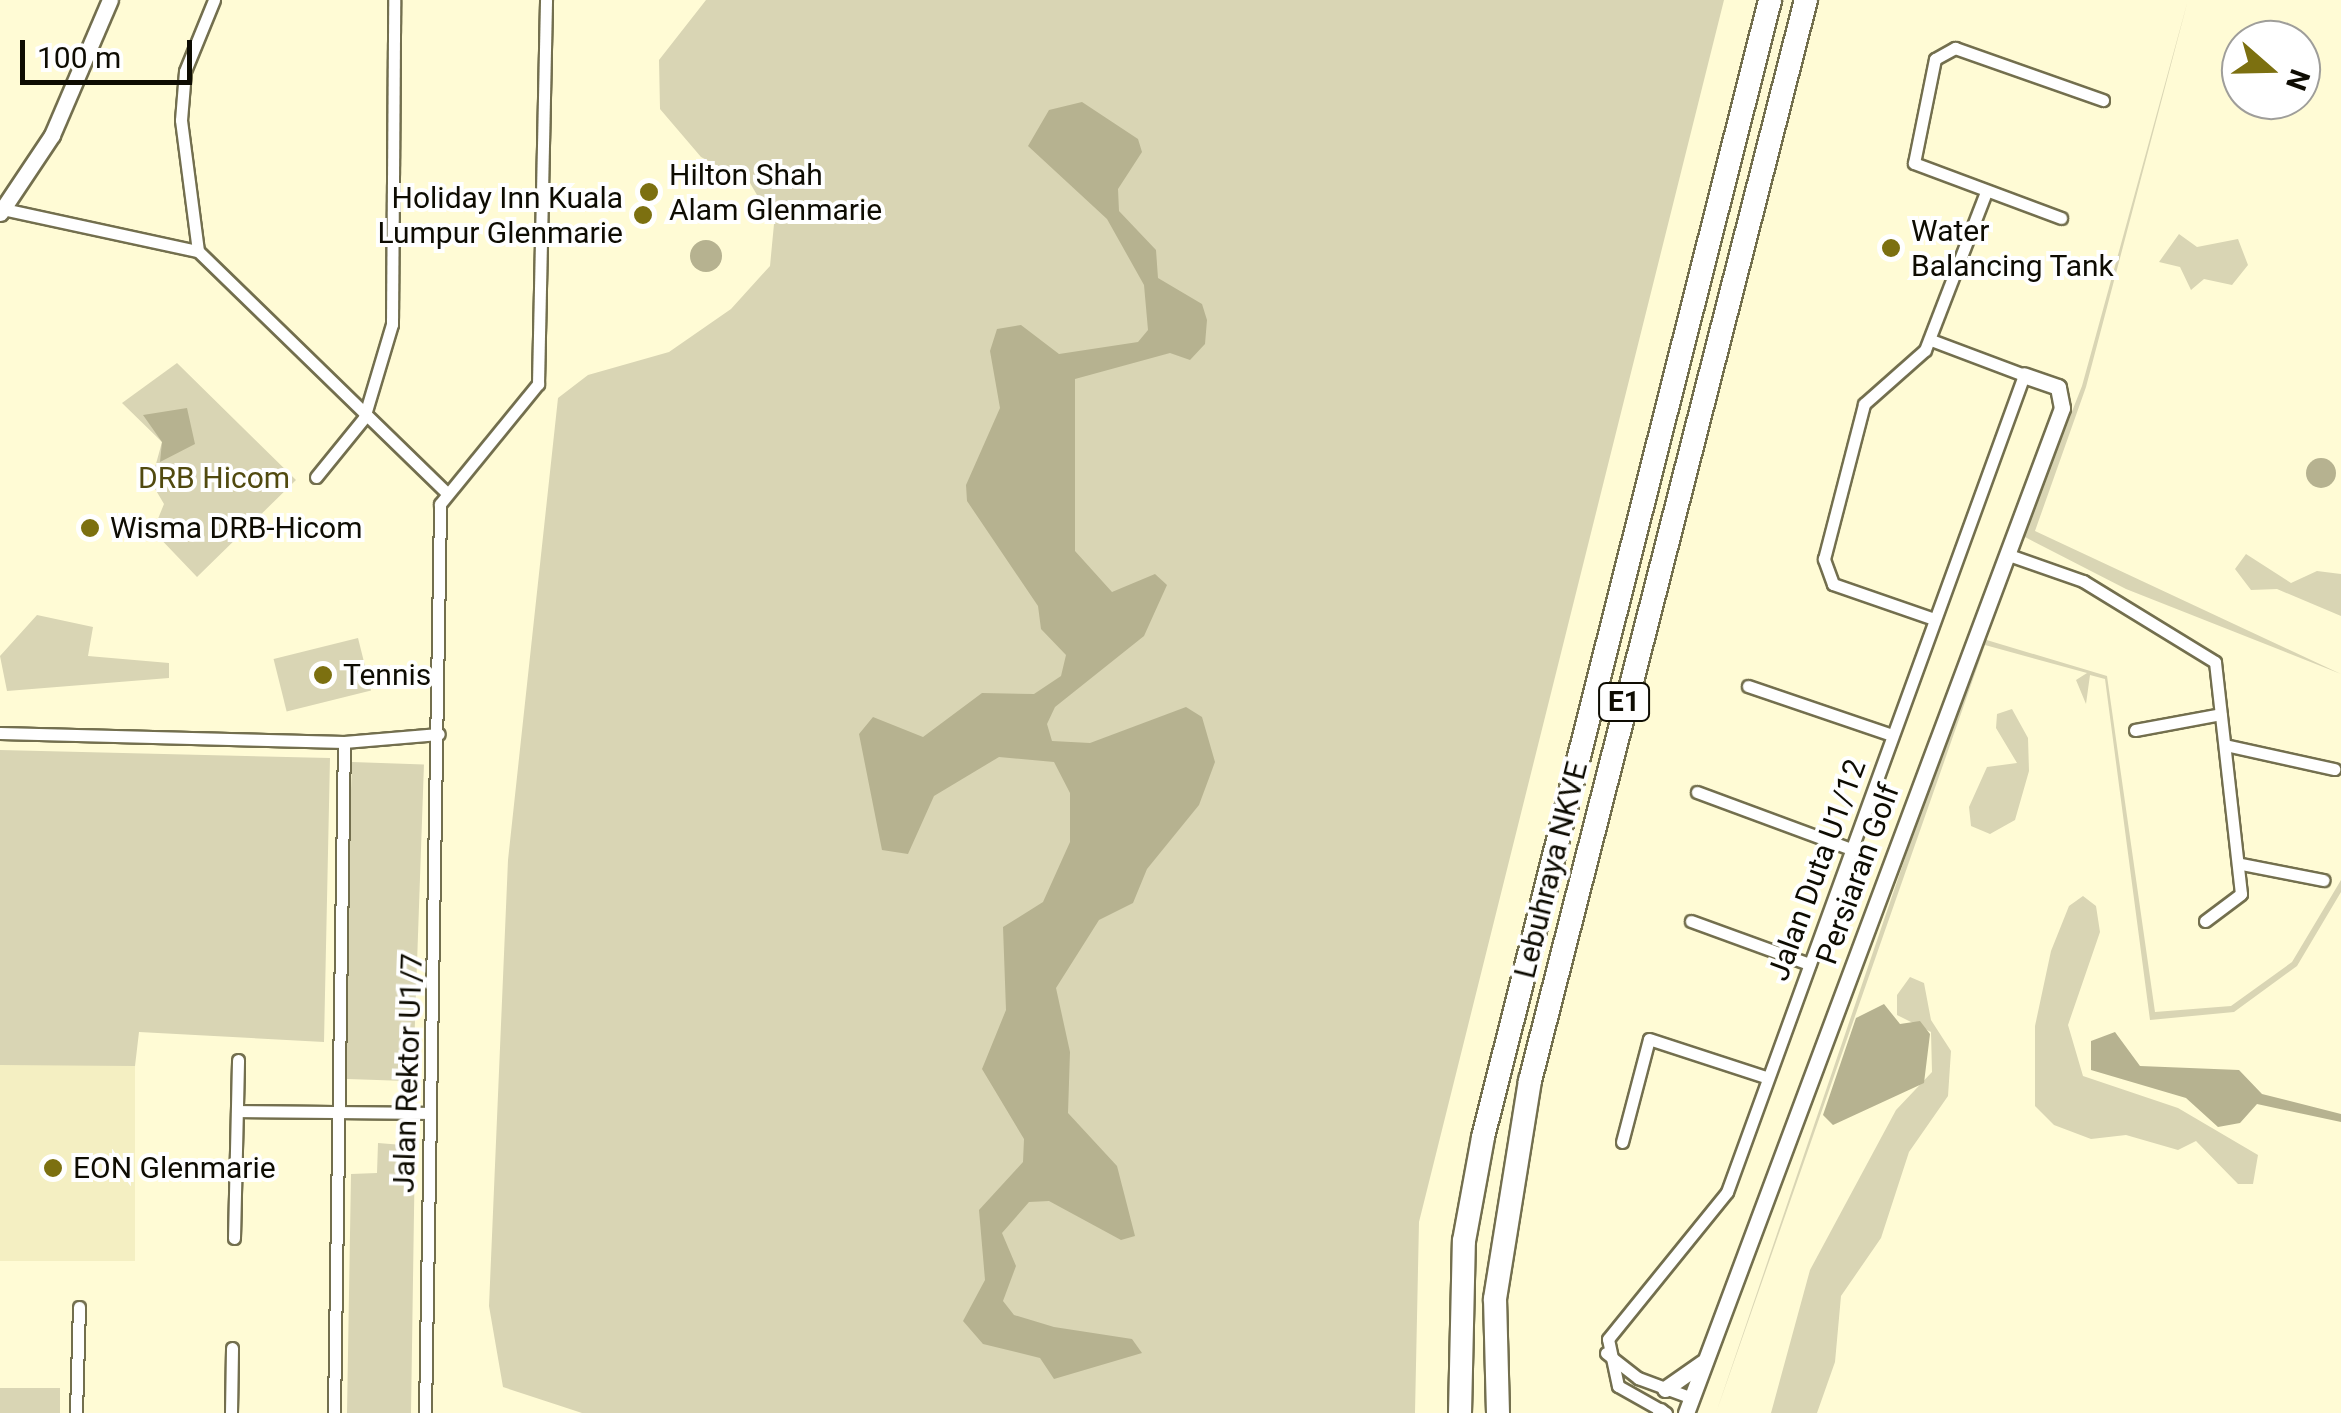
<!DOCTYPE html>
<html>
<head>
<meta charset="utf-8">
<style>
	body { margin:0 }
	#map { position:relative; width:2341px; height:1413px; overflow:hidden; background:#fffbd5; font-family:Roboto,sans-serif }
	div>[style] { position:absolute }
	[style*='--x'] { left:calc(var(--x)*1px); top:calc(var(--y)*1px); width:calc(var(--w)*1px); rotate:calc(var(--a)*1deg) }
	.built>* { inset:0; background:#f4efc2; transform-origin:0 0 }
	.green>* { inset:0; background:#d9d5b4; transform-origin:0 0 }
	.water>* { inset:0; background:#b6b290 }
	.round { border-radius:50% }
	.roads { filter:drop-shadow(2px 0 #736f4e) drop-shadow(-2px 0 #736f4e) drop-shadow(0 2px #736f4e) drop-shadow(0 -2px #736f4e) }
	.minor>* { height:11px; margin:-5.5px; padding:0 5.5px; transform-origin:5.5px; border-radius:5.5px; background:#fff }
	.tertiary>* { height:15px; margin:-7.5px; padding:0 7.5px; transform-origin:7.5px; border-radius:7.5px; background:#fff }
	.motorway>* { height:22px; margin:-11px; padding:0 11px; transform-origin:11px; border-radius:11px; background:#fff }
	.dots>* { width:28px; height:28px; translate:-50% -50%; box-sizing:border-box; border:5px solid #fff; border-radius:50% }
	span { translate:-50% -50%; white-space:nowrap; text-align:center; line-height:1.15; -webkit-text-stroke:8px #fff; paint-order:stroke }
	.shield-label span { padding:2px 8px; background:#fff; border:2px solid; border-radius:8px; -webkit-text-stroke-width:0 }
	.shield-label { font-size:28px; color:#0e0c02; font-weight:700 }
	.poi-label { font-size:30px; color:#0e0c02 }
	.left { translate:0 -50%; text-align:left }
	.right { translate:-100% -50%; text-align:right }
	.park-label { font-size:30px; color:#514a0f }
	.street-label { font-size:30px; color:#0e0c02 }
	.north { position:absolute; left:2221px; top:20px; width:100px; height:100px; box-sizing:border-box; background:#fff; border:2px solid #9f9e9a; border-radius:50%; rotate:110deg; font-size:28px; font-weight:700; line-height:40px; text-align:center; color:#0e0c02 }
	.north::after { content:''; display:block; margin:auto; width:35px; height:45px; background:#7c7010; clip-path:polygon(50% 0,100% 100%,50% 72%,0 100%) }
	.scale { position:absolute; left:20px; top:40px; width:172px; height:45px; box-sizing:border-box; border:5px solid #0e0c02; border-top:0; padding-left:12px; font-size:30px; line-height:35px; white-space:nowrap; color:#0e0c02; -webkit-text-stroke:8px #fff; paint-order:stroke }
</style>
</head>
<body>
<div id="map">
	<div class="built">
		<i style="left:0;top:1065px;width:135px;height:196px"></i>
	</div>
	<div class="green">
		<i style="clip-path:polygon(706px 0,1724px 0,1419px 1222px,1415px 1413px,582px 1413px,503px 1387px,489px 1306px,508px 860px,558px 398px,588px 375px,669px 352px,731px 309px,770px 266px,774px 224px,750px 183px,701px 157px,660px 109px,659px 60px)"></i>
		<i style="clip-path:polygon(2188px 0,2086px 387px,2035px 531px,2341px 674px,2126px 589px,2023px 536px,2082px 386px)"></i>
		<i style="clip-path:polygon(2179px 234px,2197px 247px,2238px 239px,2248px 265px,2232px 285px,2204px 279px,2191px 290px,2180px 267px,2159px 262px)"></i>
		<i style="clip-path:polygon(177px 363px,296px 480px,197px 577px,153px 531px,164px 504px,151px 482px,162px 442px,122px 403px)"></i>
		<i style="clip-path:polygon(2246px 554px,2291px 583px,2317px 571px,2341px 574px,2341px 616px,2277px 589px,2251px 590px,2235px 569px)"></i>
		<i style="clip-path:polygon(37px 615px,93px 627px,88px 656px,169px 663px,169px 678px,7px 691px,0 656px)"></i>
		<i style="left:358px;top:638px;width:54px;height:87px;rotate:76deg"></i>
		<i style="clip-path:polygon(1980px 638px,2107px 676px,2155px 1012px,2231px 1006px,2292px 962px,2341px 880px,2341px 892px,2297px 966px,2234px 1012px,2150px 1020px,2105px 679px,2090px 675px,2086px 704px,2076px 680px,2087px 673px,1985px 645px,1716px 1413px)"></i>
		<i style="clip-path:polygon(2012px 709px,2028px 738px,2029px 771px,2015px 820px,1990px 834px,1971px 826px,1969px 807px,1987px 767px,2017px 763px,1996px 728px,1997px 714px)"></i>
		<i style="clip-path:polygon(0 750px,330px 758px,324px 1042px,139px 1032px,135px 1066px,0 1065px)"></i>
		<i style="left:352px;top:762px;width:72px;height:317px;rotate:2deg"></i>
		<i style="clip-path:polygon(2083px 896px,2096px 906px,2100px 932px,2068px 1025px,2083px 1076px,2178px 1108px,2258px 1155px,2253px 1184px,2238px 1184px,2196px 1141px,2178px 1150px,2126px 1135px,2091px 1139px,2054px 1125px,2035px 1106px,2035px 1026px,2051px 951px,2069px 906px)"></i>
		<i style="clip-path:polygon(1910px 977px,1924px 983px,1931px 1020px,1951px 1051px,1948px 1096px,1909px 1152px,1881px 1238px,1841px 1296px,1835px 1362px,1817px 1413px,1771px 1413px,1810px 1270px,1896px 1110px,1932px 1072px,1931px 1032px,1897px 1015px,1897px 995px)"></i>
		<i style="clip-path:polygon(378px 1143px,415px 1146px,411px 1413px,347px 1413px,351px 1174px,377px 1173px)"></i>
		<i style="left:0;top:1388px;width:60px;height:25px"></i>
	</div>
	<div class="water">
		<i style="clip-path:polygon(1082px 102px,1138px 139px,1142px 152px,1118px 189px,1119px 211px,1156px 250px,1158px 278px,1202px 304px,1207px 320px,1205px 344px,1190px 360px,1170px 353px,1075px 379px,1075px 551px,1112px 592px,1155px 574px,1167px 585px,1144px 636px,1055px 707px,1047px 724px,1052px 741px,1090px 743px,1186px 707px,1202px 717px,1215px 762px,1199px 805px,1147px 869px,1133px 903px,1099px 920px,1056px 988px,1070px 1052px,1068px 1113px,1117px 1166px,1135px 1236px,1121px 1240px,1049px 1201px,1029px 1202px,1002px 1233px,1016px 1266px,1003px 1301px,1014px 1315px,1054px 1327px,1132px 1339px,1142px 1353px,1054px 1379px,1040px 1358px,983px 1344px,963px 1321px,985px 1280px,979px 1210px,1023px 1162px,1024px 1139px,982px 1069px,1006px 1010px,1003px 927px,1043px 902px,1070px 842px,1070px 793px,1054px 762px,999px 757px,934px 796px,908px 854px,882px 850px,859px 734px,873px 717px,923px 737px,982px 693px,1034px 694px,1061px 676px,1066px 655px,1041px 629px,1038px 606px,967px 501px,966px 485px,1000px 408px,990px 351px,997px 329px,1021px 325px,1059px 354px,1138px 342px,1148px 330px,1144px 285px,1107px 219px,1028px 146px,1049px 110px)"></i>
		<i class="round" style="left:690px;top:240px;width:32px;height:32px"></i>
		<i style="clip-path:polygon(187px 408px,195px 444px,160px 462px,162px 442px,143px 415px)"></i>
		<i class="round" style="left:2306px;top:458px;width:30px;height:30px"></i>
		<i style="clip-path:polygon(1884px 1004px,1900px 1024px,1920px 1021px,1930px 1034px,1924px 1083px,1833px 1125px,1823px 1115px,1856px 1018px)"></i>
		<i style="clip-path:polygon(2115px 1032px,2140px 1066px,2239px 1070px,2262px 1094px,2341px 1114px,2341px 1122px,2257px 1104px,2240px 1123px,2218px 1127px,2186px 1098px,2091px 1070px,2091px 1041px)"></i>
	</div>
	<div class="roads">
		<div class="minor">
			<i style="--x:3;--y:209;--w:199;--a:12.2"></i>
			<i style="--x:198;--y:251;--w:343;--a:44.2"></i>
			<i style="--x:2061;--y:218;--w:157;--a:-159.5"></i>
			<i style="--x:1914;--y:163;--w:106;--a:-78.6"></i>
			<i style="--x:1935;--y:59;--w:23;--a:-29"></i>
			<i style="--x:1955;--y:48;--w:157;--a:19.4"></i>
			<i style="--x:198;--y:251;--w:132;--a:-97.4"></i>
			<i style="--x:181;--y:120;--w:49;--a:-85.3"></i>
			<i style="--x:185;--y:71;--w:77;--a:-67.8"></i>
			<i style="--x:316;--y:477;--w:76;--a:-50.9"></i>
			<i style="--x:364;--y:418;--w:98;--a:-73.4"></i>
			<i style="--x:392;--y:324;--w:324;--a:-89.6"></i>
			<i style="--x:2006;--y:554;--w:82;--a:19.3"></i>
			<i style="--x:2083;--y:581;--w:155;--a:31.5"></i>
			<i style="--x:2215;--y:662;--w:233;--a:83.6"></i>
			<i style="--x:2241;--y:894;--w:45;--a:143.1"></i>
			<i style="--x:1934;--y:619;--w:107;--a:-160.9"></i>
			<i style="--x:1833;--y:584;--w:27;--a:-110"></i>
			<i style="--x:1824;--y:559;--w:160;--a:-75.5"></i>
			<i style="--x:1864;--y:404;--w:81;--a:-41.5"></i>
			<i style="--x:1925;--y:350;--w:169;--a:-68.9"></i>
			<i style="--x:1748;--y:686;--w:152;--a:18.8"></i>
			<i style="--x:2135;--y:730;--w:87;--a:-10.5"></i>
			<i style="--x:0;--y:733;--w:344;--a:1.5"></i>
			<i style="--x:344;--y:742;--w:95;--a:-4.8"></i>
			<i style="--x:2225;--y:745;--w:112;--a:12.4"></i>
			<i style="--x:1697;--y:792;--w:164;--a:20.3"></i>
			<i style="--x:2241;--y:864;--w:84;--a:11"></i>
			<i style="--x:1691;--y:921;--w:126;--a:20"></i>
			<i style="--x:237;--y:1111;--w:193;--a:0.6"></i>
			<i style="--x:1622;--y:1142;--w:106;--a:-75.3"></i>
			<i style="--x:1649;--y:1039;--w:125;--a:18.1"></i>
			<i style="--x:234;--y:1238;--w:178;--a:-88.7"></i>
			<i style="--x:1606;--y:1353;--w:41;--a:38"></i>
			<i style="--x:1638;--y:1378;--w:58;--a:20.3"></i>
			<i style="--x:76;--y:1413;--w:106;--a:-88.4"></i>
			<i style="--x:231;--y:1413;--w:65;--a:-89.1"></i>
			<i style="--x:334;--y:1413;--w:671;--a:-89.15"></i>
			<i style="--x:425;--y:1413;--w:909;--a:-89.05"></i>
			<i style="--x:440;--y:504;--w:155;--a:-50.8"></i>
			<i style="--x:538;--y:384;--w:384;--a:-88.8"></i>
			<i style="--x:1666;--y:1413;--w:55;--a:-150.6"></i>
			<i style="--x:1618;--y:1386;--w:48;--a:-102"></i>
			<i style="--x:1608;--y:1339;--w:189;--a:-51"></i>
			<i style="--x:1727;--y:1192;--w:869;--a:-70.02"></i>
			<i style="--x:2024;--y:375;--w:99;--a:-159.4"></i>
		</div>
		<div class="tertiary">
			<i style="--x:0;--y:213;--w:94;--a:-56.3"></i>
			<i style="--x:52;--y:135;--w:147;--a:-66.8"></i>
			<i style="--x:1665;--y:1389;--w:45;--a:-35.1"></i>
			<i style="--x:1660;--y:1411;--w:3;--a:45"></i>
			<i style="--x:1686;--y:1413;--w:1073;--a:-69.49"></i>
			<i style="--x:2062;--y:408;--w:21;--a:-101"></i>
			<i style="--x:2058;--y:387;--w:36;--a:-161"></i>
		</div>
		<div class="motorway">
			<i style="--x:1460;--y:1413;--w:172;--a:-88.7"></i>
			<i style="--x:1464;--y:1241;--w:106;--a:-79.6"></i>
			<i style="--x:1483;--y:1137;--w:1173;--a:-75.83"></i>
			<i style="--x:1498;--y:1413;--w:114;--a:-91.5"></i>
			<i style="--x:1495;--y:1299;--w:221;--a:-80.9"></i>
			<i style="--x:1530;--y:1081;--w:1116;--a:-75.68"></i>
		</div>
	</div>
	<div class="dots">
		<i style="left:649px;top:192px;background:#7c7010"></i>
		<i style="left:643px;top:215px;background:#7c7010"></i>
		<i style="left:1891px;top:248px;background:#7c7010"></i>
		<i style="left:90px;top:528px;background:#7c7010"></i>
		<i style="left:323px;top:675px;background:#7c7010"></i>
		<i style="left:53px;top:1168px;background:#7c7010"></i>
	</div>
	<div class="shield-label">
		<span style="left:1624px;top:702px">E1</span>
	</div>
	<div class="poi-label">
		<span class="left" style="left:669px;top:192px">Hilton Shah<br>Alam Glenmarie</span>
		<span class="right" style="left:623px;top:215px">Holiday Inn Kuala<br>Lumpur Glenmarie</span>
		<span class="left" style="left:1911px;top:248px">Water<br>Balancing Tank</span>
		<span class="left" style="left:110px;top:528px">Wisma DRB-Hicom</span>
		<span class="left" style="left:343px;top:675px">Tennis</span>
		<span class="left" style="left:73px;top:1168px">EON Glenmarie</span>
	</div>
	<div class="park-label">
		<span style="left:214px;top:478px">DRB Hicom</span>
	</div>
	<div class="street-label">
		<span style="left:1551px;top:870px;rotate:-76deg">Lebuhraya NKVE</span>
		<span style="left:1817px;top:870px;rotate:-70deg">Jalan Duta U1/12</span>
		<span style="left:1858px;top:874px;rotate:-70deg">Persiaran Golf</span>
		<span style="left:408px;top:1073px;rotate:-88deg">Jalan Rektor U1/7</span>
	</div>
	<div class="north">N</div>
	<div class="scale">100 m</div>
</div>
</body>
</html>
